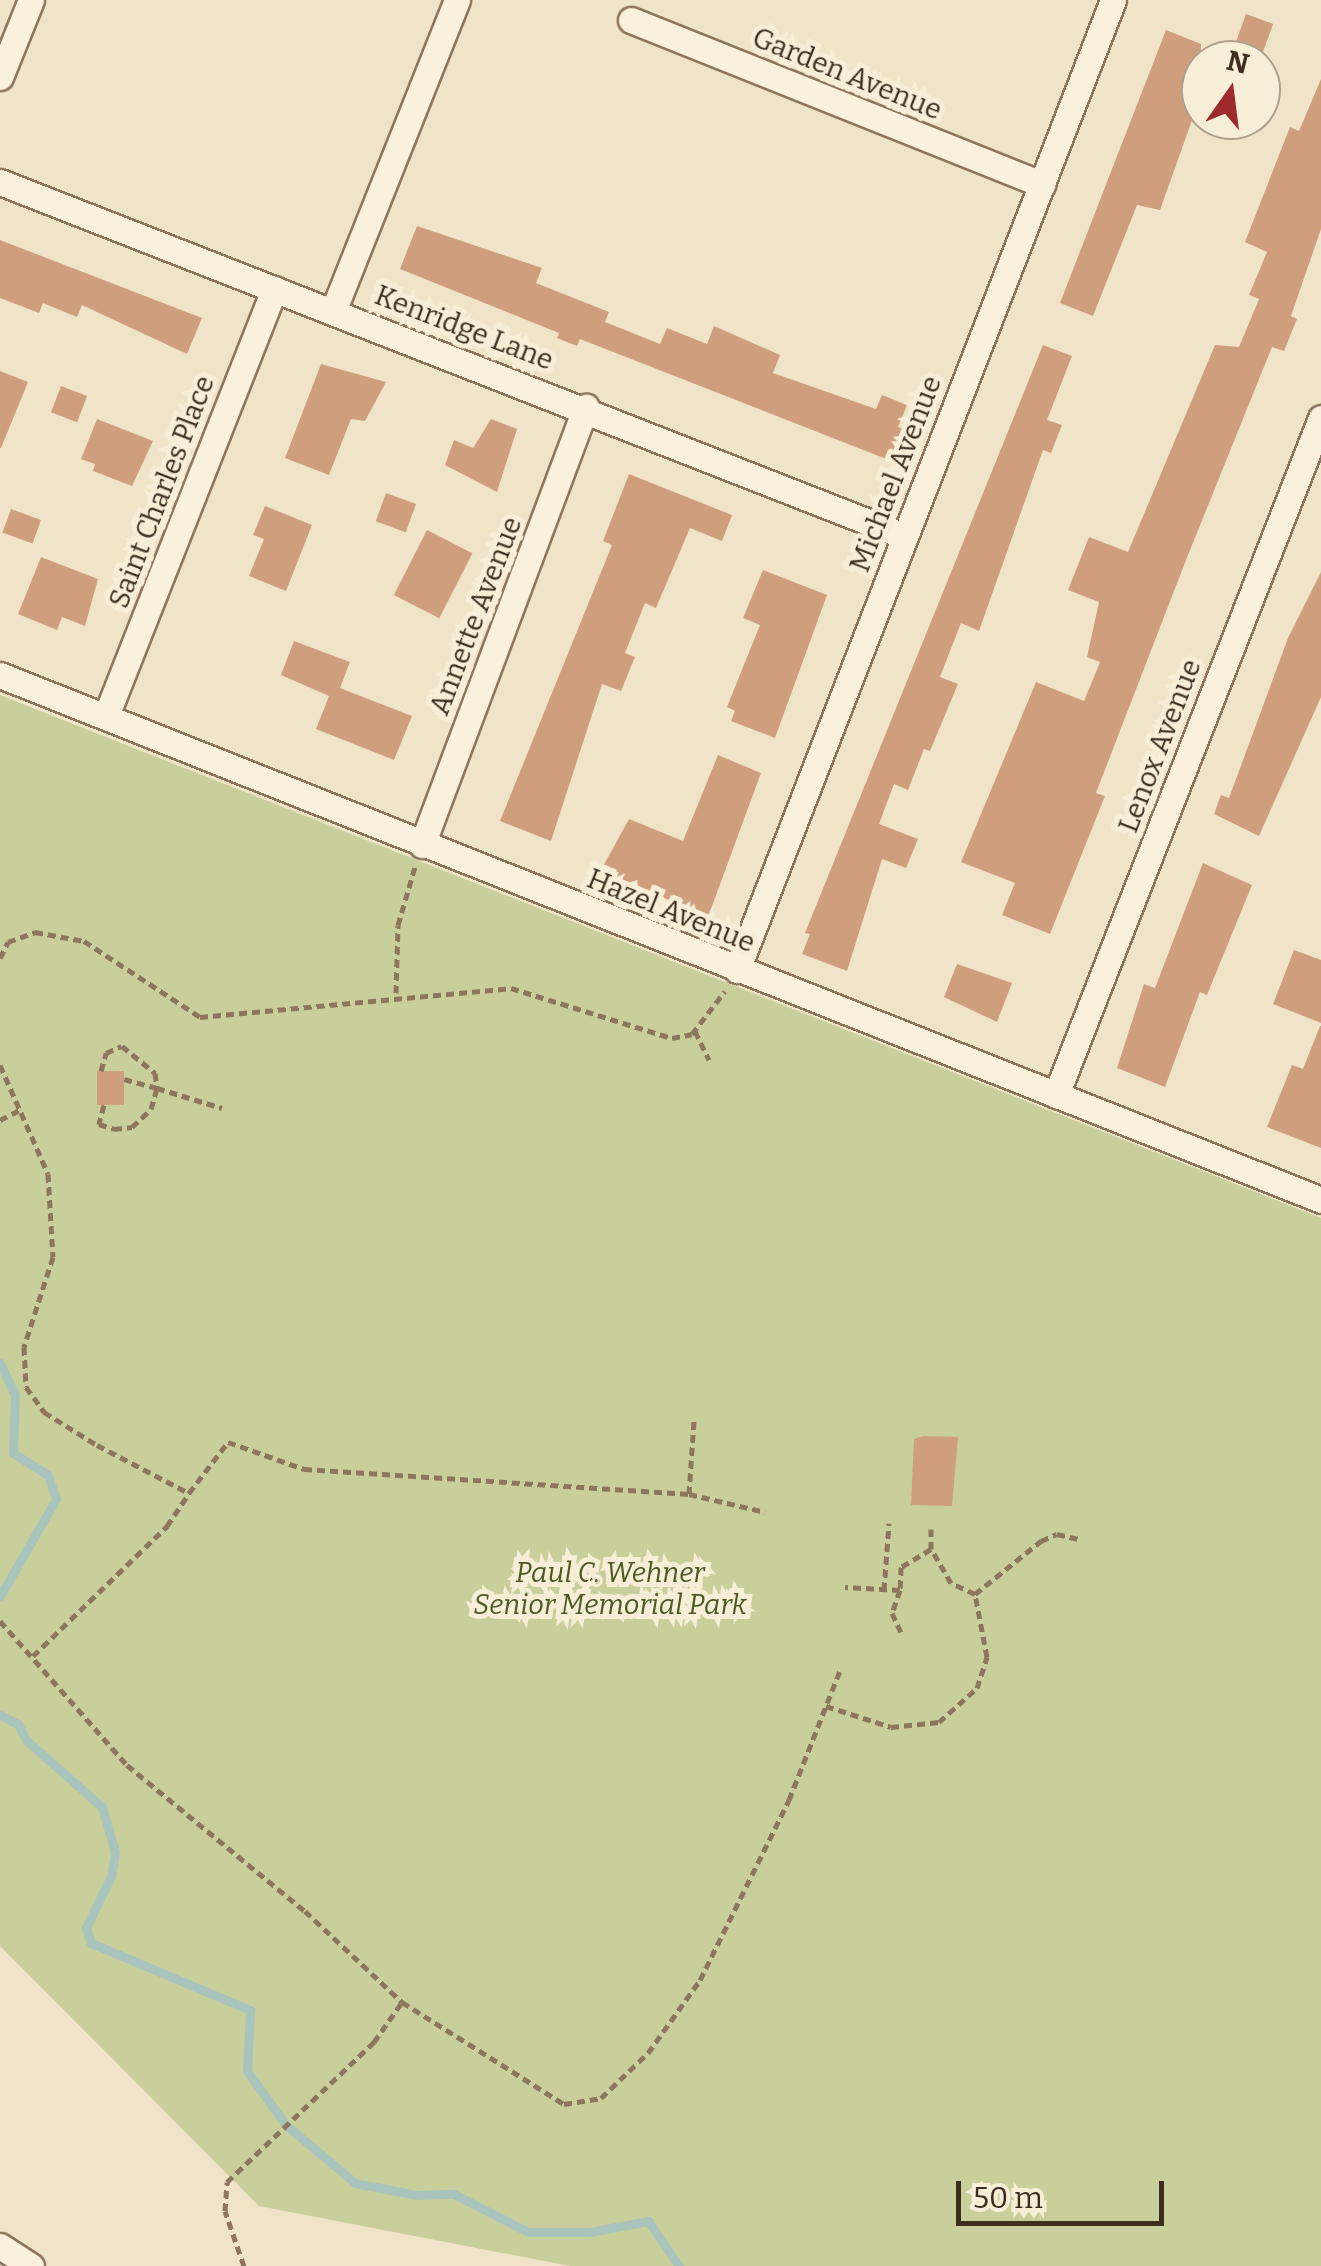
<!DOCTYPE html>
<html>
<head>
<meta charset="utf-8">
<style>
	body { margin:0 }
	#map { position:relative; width:1321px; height:2266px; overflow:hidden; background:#f0e4c8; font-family:Bitter,serif }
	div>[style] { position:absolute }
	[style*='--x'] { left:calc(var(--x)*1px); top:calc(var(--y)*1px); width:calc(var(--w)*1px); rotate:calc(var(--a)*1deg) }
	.green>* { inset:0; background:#c9cf9b }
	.stream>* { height:9px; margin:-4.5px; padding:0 4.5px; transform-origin:4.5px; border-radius:4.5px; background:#a9c4bc }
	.building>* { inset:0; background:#cf9f7d; transform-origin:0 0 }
	.path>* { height:5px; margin-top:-2.5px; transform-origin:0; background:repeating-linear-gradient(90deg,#8d765c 0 8px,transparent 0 13px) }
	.roads { filter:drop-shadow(2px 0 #8d765c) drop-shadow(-2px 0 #8d765c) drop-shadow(0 2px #8d765c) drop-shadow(0 -2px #8d765c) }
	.street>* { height:25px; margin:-12.5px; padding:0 12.5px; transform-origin:12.5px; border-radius:12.5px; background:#faf1dc }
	span { translate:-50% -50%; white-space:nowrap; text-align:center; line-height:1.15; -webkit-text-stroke:10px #f7eed8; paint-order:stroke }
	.street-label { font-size:28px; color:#3d2e20 }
	.park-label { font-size:28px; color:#4d5a26; font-style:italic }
	.north { position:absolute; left:1181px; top:40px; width:100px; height:100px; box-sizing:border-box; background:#f7eed8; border:2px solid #ada18e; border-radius:50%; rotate:14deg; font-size:28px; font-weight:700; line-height:40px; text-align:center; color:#3d2e20 }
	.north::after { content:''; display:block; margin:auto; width:35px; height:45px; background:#9e2a2b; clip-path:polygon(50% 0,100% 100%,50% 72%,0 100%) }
	.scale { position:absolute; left:956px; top:2181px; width:208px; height:45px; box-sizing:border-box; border:5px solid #3d2e20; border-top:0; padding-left:12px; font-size:30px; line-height:35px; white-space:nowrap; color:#3d2e20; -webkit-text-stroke:8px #f7eed8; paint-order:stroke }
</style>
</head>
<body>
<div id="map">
	<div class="green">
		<i style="clip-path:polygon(0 695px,1321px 1218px,1321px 2266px,570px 2266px,259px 2206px,0 1946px)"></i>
	</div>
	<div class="stream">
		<i style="--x:0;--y:1363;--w:35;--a:65"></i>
		<i style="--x:15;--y:1395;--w:58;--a:92"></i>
		<i style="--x:13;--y:1453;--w:41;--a:32.2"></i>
		<i style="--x:48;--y:1475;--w:25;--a:72"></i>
		<i style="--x:56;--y:1499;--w:112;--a:120"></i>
		<i style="--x:0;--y:1715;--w:20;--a:27"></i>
		<i style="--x:18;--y:1724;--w:18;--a:63"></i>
		<i style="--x:26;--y:1740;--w:101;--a:41.4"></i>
		<i style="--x:102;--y:1807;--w:47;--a:73.9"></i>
		<i style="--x:115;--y:1852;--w:24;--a:99"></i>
		<i style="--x:111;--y:1876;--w:58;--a:115.7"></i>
		<i style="--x:86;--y:1928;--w:16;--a:72"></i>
		<i style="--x:91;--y:1943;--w:173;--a:22.8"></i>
		<i style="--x:250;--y:2010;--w:61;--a:92.8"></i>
		<i style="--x:247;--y:2071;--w:67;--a:54.2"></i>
		<i style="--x:286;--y:2125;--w:90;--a:40"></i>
		<i style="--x:355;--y:2183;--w:63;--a:11"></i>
		<i style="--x:417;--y:2195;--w:37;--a:-2"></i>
		<i style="--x:454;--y:2194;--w:83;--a:27.2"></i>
		<i style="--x:528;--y:2232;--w:62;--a:0"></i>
		<i style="--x:590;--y:2232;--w:59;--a:-10.7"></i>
		<i style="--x:648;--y:2221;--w:55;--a:55.4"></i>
	</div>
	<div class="building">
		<i style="left:1246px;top:14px;width:29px;height:30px;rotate:20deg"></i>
		<i style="clip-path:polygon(1166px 30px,1201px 44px,1201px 95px,1160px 210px,1137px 205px,1093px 316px,1060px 303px)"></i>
		<i style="clip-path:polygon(1321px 79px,1321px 229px,1291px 316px,1297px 319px,1284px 351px,1272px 347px,1186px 560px,1096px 793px,1105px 796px,1050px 934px,1002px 915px,1015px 883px,961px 862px,1036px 682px,1084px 701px,1100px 662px,1087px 657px,1099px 602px,1068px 590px,1089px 537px,1128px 552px,1215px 345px,1239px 347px,1259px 299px,1249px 295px,1267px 252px,1245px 242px,1290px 127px,1299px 131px)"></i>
		<i style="clip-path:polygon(417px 226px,542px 268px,536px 283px,609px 312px,605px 322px,660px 344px,667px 328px,707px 344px,714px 326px,780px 355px,773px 373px,876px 409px,882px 395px,907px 405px,898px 427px,911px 433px,899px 464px,580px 339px,577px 346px,557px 338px,559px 333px,400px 269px)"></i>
		<i style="clip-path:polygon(0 240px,202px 318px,187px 354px,82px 305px,77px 317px,43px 303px,39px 313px,0 298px)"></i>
		<i style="clip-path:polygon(1043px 345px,1072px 356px,1047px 420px,1062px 425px,1051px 453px,1043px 450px,979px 631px,961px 623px,940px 677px,958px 684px,930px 751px,924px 749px,908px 790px,894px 784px,879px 824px,918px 839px,906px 868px,882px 859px,847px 971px,802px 954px,810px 934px,805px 933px)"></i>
		<i style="clip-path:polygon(321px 364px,386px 382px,365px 421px,351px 419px,329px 475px,285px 458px)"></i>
		<i style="clip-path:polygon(0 371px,28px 382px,1px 448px,0 448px)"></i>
		<i style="left:61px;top:386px;width:28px;height:28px;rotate:21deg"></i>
		<i style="clip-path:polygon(97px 419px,153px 441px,132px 486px,93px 471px,95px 464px,81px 459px)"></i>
		<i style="clip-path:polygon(491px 419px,517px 429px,497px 492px,445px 465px,454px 440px,473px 448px)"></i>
		<i style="clip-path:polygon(629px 474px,732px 515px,722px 541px,690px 528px,656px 608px,645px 603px,625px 653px,635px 657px,621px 691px,602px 684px,551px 841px,500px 821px,612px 545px,603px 541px)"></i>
		<i style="left:386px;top:493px;width:32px;height:30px;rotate:20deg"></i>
		<i style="clip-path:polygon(265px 506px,312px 525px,286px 591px,249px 576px,264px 539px,253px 535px)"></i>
		<i style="left:11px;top:509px;width:32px;height:25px;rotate:20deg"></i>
		<i style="left:427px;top:530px;width:51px;height:73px;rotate:27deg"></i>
		<i style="clip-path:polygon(41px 557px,98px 579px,85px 626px,62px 617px,57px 630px,18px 614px)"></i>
		<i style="clip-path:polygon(763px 570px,827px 595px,775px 738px,731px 721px,735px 711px,727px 707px,760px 625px,743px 618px)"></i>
		<i style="clip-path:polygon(1321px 572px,1321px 697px,1259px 836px,1214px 814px,1221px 795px,1229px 798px,1288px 638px)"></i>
		<i style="clip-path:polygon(294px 641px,350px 662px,340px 688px,412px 716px,394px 760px,316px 729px,329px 696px,281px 675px)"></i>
		<i style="clip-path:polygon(718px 755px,761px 773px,708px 917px,601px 870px,629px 819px,683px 841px)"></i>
		<i style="clip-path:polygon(1203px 863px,1252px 885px,1207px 995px,1200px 992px,1165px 1087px,1117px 1068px,1144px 984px,1155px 988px)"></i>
		<i style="clip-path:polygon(1294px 950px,1321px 960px,1321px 1023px,1273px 1004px)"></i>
		<i style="clip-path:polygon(957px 964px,1012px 983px,997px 1022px,944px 997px)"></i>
		<i style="clip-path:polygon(1320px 1026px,1321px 1026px,1321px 1148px,1267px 1127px,1292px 1065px,1303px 1069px)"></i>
		<i style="left:97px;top:1071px;width:27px;height:34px"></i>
		<i style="clip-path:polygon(923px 1436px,958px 1437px,952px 1506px,911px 1505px,914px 1439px)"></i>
	</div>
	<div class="path">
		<i style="--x:0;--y:958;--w:18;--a:-63"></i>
		<i style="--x:8;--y:942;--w:29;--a:-20"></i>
		<i style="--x:35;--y:932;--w:50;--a:10.4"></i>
		<i style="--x:84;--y:941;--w:139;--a:33.2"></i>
		<i style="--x:200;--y:1017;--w:312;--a:-5.3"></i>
		<i style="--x:511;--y:988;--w:169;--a:17.3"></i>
		<i style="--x:672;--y:1038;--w:20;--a:-11"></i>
		<i style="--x:692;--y:1034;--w:54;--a:-52.5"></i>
		<i style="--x:396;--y:993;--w:68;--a:-88.3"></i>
		<i style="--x:398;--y:925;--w:60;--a:-73.7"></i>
		<i style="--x:695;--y:1031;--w:32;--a:64"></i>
		<i style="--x:0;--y:1065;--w:119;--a:66.2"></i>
		<i style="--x:48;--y:1174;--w:83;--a:86.6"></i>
		<i style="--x:53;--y:1257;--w:95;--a:107.9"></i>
		<i style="--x:24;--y:1347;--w:40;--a:87.1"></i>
		<i style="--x:26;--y:1387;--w:31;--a:54"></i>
		<i style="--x:44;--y:1412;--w:62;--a:31.9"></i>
		<i style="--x:97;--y:1445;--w:104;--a:27.6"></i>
		<i style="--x:189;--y:1493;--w:64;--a:-52.6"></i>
		<i style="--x:228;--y:1442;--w:81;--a:19.6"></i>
		<i style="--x:304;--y:1469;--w:386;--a:3.7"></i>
		<i style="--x:689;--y:1494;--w:78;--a:13.3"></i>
		<i style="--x:101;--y:1071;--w:19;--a:-74"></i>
		<i style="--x:106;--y:1053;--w:17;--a:-24"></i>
		<i style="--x:122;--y:1046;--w:43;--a:39.3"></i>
		<i style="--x:155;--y:1073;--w:15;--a:82"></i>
		<i style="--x:157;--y:1088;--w:68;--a:17.1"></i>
		<i style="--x:104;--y:1105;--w:20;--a:105"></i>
		<i style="--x:99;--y:1124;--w:16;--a:18"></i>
		<i style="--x:114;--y:1129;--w:18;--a:-6"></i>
		<i style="--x:132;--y:1127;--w:26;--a:-43"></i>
		<i style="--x:151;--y:1109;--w:22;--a:-74"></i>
		<i style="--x:157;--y:1088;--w:34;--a:-165"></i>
		<i style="--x:0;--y:1120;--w:22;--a:-27"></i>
		<i style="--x:689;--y:1494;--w:74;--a:-86.1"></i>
		<i style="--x:931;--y:1549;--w:20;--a:-90"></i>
		<i style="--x:884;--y:1590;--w:67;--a:-85.7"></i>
		<i style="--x:900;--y:1590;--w:24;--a:109"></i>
		<i style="--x:892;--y:1613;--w:21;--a:65"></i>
		<i style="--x:975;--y:1594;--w:85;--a:-38.8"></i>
		<i style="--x:1041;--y:1541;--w:17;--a:-24"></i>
		<i style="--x:1057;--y:1534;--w:22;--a:13"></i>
		<i style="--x:0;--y:1621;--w:192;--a:48.6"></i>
		<i style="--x:127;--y:1765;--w:230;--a:39.4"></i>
		<i style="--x:305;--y:1911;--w:133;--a:43.2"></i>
		<i style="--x:402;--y:2002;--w:191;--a:32.2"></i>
		<i style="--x:564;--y:2104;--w:37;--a:-9"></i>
		<i style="--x:601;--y:2098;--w:65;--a:-43.8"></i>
		<i style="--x:648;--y:2053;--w:90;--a:-54.5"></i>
		<i style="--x:700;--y:1980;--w:201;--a:-63.7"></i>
		<i style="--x:789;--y:1800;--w:142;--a:-68.5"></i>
		<i style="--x:33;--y:1656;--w:187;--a:-44.1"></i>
		<i style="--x:167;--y:1526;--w:40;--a:-56"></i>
		<i style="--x:826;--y:1706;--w:68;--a:17.9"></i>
		<i style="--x:891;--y:1727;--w:48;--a:-5.9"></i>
		<i style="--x:939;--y:1722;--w:51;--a:-41.8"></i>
		<i style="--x:977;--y:1688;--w:33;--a:-72"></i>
		<i style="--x:987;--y:1657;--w:64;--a:-100.8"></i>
		<i style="--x:975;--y:1594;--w:26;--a:-155"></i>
		<i style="--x:951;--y:1583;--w:39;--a:-120"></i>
		<i style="--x:931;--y:1549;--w:35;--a:149"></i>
		<i style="--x:901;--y:1567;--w:23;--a:92"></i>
		<i style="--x:900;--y:1590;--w:55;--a:-176.9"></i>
		<i style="--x:244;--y:2266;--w:58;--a:-109.1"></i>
		<i style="--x:225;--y:2211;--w:29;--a:-86"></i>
		<i style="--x:227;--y:2182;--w:203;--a:-43.6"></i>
		<i style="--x:374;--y:2042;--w:49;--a:-55"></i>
	</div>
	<div class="roads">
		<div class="street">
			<i style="--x:631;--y:20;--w:443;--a:21.8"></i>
			<i style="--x:0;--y:77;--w:83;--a:-68.1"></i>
			<i style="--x:0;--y:182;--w:971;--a:21.38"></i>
			<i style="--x:334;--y:309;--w:333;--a:-68.3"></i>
			<i style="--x:0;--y:675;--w:1422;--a:21.67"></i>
			<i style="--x:106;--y:716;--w:459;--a:-68.5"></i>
			<i style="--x:422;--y:845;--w:468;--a:-69.5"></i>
			<i style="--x:737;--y:970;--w:1040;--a:-68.81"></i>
			<i style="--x:1056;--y:1095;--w:727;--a:-68.62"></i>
			<i style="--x:0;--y:2246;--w:37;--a:33"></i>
		</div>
	</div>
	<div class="street-label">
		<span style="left:847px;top:74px;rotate:22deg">Garden Avenue</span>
		<span style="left:464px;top:328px;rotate:21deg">Kenridge Lane</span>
		<span style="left:896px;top:474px;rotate:-69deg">Michael Avenue</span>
		<span style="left:162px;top:492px;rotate:-69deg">Saint Charles Place</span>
		<span style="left:476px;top:616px;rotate:-69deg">Annette Avenue</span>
		<span style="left:1160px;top:746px;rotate:-69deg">Lenox Avenue</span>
		<span style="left:671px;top:911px;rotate:22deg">Hazel Avenue</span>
	</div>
	<div class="park-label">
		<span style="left:610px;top:1589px">Paul C. Wehner<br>Senior Memorial Park</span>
	</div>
	<div class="north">N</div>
	<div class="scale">50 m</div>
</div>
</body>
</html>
